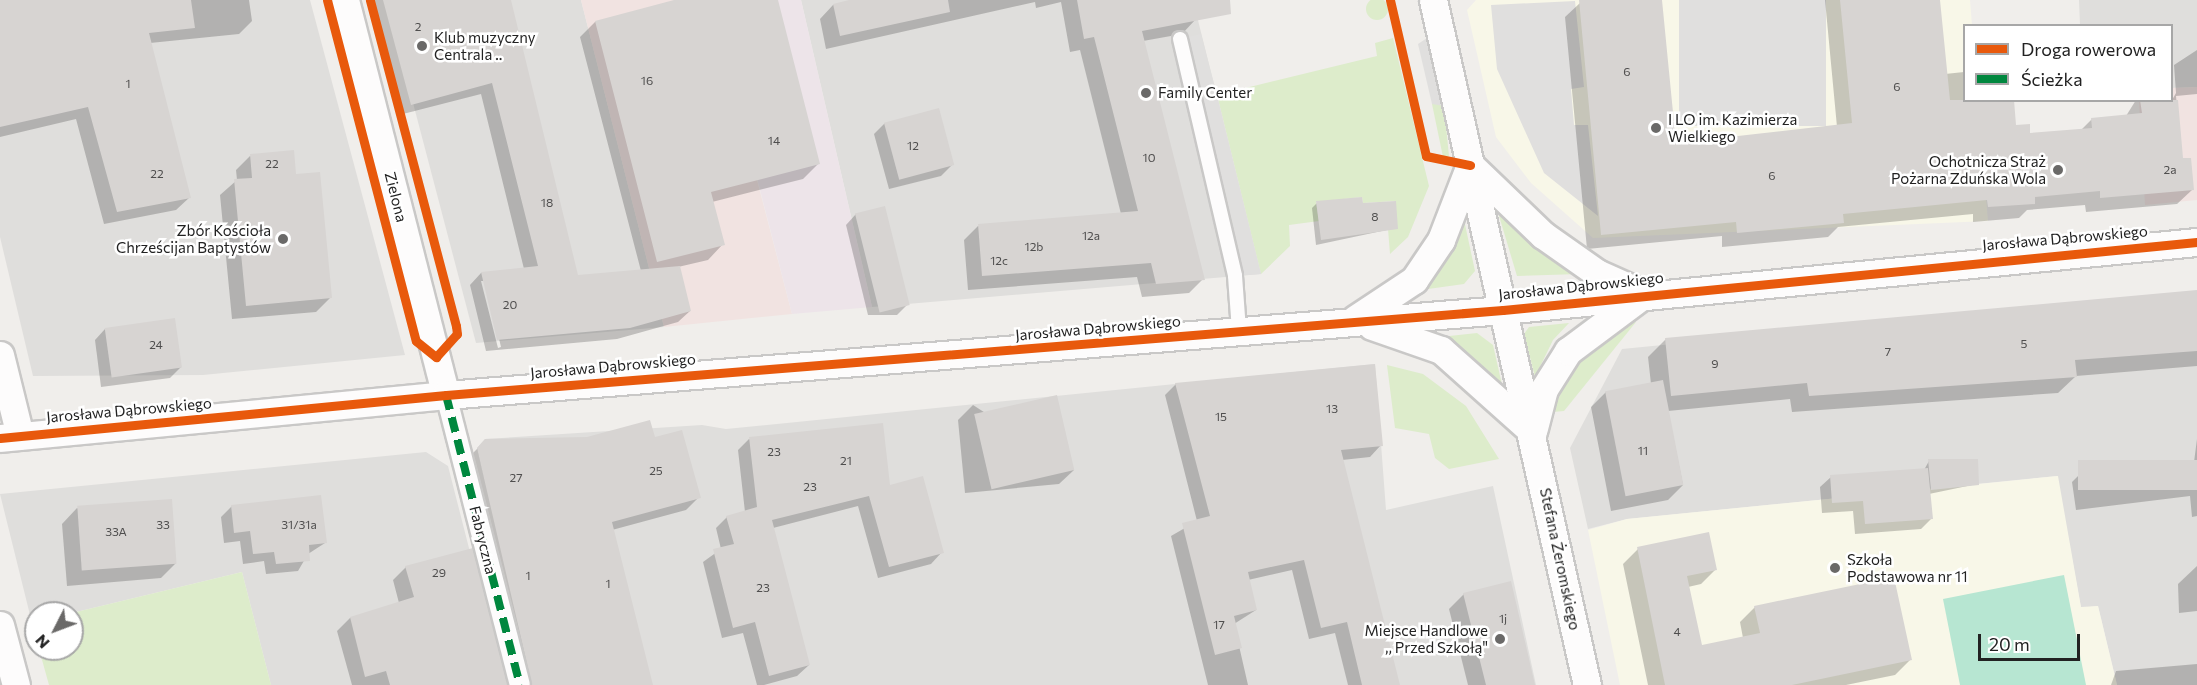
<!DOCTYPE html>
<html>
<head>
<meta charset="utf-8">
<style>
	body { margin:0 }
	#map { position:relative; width:2197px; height:685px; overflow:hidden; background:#f0eeeb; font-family:Commissioner,sans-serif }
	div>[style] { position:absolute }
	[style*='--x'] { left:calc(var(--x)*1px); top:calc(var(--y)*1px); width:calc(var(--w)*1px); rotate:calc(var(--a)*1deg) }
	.residential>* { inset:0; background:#dfdedc }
	.commercial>* { inset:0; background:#f1e3e1 }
	.industrial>* { inset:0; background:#ede4e9 }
	.education>* { inset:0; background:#f8f7e8 }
	.grass>* { inset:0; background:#ddeccb }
	.round { border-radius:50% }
	.pitch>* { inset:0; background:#b7e6d2 }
	.parking>* { inset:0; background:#e0dfde; transform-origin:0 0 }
	.shadow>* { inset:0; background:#0003 }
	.building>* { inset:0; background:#d7d4d2; transform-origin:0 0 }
	.roads { filter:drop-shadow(2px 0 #c9c8c7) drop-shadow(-2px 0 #c9c8c7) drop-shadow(0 2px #c9c8c7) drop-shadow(0 -2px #c9c8c7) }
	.service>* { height:14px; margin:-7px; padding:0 7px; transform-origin:7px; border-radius:7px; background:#fdfcfc }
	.pedestrian>* { height:20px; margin:-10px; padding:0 10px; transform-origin:10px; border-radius:10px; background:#fdfcfc }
	.minor>* { height:27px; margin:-13.5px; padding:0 13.5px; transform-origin:13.5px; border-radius:13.5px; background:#fdfcfc }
	.quiet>* { height:8px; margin-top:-4px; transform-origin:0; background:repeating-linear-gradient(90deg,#00873e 0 15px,transparent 0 23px) }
	.cycleway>* { height:9px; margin:-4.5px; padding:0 4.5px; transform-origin:4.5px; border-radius:4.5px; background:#e8590c }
	.dots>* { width:16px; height:16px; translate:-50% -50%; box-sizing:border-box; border:3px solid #fff; border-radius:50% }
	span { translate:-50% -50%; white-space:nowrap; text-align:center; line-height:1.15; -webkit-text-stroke:5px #fff; paint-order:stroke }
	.number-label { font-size:12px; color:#4f4e4e }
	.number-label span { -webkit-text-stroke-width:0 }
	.poi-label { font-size:15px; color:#222 }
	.left { translate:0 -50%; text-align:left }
	.right { translate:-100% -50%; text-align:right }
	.street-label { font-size:15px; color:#222 }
	.legend { position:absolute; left:1963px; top:24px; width:210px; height:78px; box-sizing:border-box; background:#fff; border:2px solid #a7a7a7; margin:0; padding:8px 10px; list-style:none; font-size:18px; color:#222 }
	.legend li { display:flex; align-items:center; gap:12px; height:30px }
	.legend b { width:30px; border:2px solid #a7a7a7 }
	.north { position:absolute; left:24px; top:601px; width:60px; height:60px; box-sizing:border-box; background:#fff; border:2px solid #a7a7a7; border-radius:50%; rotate:228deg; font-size:16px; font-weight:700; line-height:24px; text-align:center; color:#222 }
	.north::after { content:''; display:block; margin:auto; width:21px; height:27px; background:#6a6968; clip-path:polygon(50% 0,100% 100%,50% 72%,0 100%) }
	.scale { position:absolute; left:1978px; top:634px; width:102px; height:27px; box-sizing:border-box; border:3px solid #222; border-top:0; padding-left:8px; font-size:18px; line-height:21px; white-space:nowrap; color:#222; -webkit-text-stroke:4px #fff; paint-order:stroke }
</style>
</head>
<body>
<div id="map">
	<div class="residential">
		<i style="clip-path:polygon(0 0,310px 0,405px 355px,203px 375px,33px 376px,0 237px)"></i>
		<i style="clip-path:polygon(386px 0,581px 0,664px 327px,476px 343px)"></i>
		<i style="clip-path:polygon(801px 0,1193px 0,1261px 274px,872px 307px)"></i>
		<i style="clip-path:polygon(2079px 0,2197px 0,2197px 87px,2172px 88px,2172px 26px,2080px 25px)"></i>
		<i style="clip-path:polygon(2197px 293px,2197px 685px,2117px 685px,2098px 606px,2081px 608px,2057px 476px,1627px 519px,1588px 529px,1570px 448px,1622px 349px)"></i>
		<i style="clip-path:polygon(1375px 364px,1386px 510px,1493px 486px,1536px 685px,536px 685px,477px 448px,485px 439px,702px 425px,726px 429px)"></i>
		<i style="clip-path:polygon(426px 452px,448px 466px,504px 685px,271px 685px,242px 572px,72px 613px,36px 613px,32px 623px,0 494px)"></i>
	</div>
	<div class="commercial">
		<i style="clip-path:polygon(581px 0,710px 0,792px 314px,664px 327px)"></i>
		<i style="clip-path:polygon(2197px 87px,2197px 200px,2145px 205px,2139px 101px,2172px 100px,2172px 88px)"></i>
	</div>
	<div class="industrial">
		<i style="clip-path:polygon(711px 0,801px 0,872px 307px,792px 314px)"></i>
	</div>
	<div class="education">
		<i style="clip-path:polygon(1476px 0,1970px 0,1972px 25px,1964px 26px,1964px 100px,1978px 101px,1988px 221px,1593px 238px,1531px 183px,1496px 137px,1467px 10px)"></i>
		<i style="clip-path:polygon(2058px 476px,2081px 607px,2098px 606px,2117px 685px,1620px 685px,1588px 530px,1627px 519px)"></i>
	</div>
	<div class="grass">
		<i class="round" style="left:1366px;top:-2px;width:22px;height:22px"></i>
		<i style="clip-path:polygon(1393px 38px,1429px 186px,1408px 237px,1390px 254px,1388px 229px,1396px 201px,1363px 203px,1362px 197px,1316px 202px,1319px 221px,1289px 225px,1290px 246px,1261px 274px,1217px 95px,1377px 56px,1375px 43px)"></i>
		<i style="clip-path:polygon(1438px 102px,1444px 106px,1449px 156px,1443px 157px,1432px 104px)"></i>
		<i style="clip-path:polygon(1497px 209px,1579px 274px,1517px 276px)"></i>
		<i style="clip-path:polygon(1463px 215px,1475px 271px,1464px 284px,1421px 290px,1447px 256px)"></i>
		<i style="clip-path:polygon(1636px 322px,1564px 411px,1553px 412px,1568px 375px,1588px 350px,1618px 327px)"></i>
		<i style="clip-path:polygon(1569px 323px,1553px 340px,1535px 377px,1524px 334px,1529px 327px)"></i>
		<i style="clip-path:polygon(1477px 333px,1493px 345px,1503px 389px,1440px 337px)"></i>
		<i style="clip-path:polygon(1387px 365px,1423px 374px,1466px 406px,1499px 459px,1449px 469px,1435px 458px,1429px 434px,1395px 428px)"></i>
		<i style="clip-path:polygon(242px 572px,271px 685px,49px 685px,39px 649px,72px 649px,72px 613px)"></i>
	</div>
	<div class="pitch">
		<i style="clip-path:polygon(2064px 575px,2086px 685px,1960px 685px,1943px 599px)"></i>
	</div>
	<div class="parking">
		<i style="left:1679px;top:0;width:147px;height:126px"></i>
		<i style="clip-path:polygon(1575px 1px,1584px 87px,1571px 89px,1574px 125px,1588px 125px,1598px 216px,1544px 173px,1497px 69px,1491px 5px)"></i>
		<i style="clip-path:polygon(1201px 34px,1217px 95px,1261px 274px,1235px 276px,1180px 39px)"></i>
		<i style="clip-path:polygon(1430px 36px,1444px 106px,1432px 104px,1418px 44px)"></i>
	</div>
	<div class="shadow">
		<i style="clip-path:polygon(0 0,249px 0,252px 21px,239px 34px,150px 43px,190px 197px,176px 210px,104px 224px,76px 119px,0 137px)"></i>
		<i style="clip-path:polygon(evenodd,369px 0,509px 0,577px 276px,641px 271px,580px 37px,595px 22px,681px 0,776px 0,818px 164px,803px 179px,712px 202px,723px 244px,708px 260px,678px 267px,690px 311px,678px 322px,617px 339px,486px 351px,470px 285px,481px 273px,524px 269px,481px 94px,399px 115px,369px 0,481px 281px,485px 281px,501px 347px,498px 348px,481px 281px)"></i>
		<i style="clip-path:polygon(856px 0,1191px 0,1196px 19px,1182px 34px,1143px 41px,1203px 279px,1189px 293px,1142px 297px,1137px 277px,968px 290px,964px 240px,978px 226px,1121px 214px,1080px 50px,1070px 52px,1061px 2px,1036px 8px,1035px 2px,826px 49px,820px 19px,833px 5px)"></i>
		<i style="clip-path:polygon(1660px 0,1674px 145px,1837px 127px,1825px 0,1938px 0,1945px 74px,1964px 72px,1964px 100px,2029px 135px,2080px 131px,2092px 119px,2126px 116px,2136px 100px,2172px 100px,2176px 93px,2174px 65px,2197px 50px,2197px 94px,2176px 96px,2182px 160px,2192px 190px,2177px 204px,2086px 212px,2085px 205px,2027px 210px,2019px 218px,1973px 222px,1973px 214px,1838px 227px,1828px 237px,1722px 247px,1722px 236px,1587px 249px,1565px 17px,1580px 3px)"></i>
		<i style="clip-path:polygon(885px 123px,952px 165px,941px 176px,889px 189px,874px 134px)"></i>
		<i style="clip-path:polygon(250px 156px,294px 176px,330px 298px,316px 312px,232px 319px,220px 195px,237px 180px,236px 170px)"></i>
		<i style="clip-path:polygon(1317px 203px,1362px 204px,1396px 228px,1316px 245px,1312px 208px)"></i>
		<i style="clip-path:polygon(856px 214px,907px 305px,897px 315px,868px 315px,846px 225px)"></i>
		<i style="clip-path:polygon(2197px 291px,2197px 366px,2076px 376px,2058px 393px,1792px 412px,1790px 399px,1668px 411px,1683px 485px,1668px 500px,1611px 511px,1591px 407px,1606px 392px,1651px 384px,1648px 357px,1666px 339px)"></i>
		<i style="clip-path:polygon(105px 329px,181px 367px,170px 378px,101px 387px,95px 340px)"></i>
		<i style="clip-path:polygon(1176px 384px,1381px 445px,1370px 457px,1342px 460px,1399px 685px,1348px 685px,1335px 633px,1309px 639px,1292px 570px,1248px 580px,1256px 610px,1234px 624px,1248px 685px,1208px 685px,1171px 536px,1197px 521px,1165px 395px)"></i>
		<i style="clip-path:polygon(973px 405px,1074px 470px,1059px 484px,965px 493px,958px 420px)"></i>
		<i style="clip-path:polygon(654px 439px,699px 497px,686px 510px,612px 530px,652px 685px,516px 685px,464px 462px,486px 440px)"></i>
		<i style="clip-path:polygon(749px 439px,889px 487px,942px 552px,931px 564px,878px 578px,858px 506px,773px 528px,809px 665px,797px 676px,764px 685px,757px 685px,743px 633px,722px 638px,703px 562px,721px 549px,716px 528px,727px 517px,745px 512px,738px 450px)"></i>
		<i style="clip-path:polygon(2197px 439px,2197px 516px,2192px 517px,2190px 496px,2076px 510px,2072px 482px,2079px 475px,2194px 462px)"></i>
		<i style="clip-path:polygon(1929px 461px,1977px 484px,1929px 494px,1931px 519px,1921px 529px,1855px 534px,1853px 511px,1822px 513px,1820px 487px,1831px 477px,1924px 470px)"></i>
		<i style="clip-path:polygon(232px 506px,325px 543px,308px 554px,298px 571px,266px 574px,264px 561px,243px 564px,240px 541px,224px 543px,221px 517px)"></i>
		<i style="clip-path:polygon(77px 508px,176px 563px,161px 578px,67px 586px,62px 524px)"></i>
		<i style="clip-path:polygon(1638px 549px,1716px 569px,1701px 584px,1688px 587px,1701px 646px,1743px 638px,1740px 622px,1755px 607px,1910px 660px,1895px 675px,1846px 685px,1648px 685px,1623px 564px)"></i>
		<i style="clip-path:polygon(2197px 566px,2197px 611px,2179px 613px,2178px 584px)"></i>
		<i style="clip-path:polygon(406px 567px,506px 685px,352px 685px,337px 631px,350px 618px,399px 603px,393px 580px)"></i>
		<i style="clip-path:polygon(1464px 594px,1533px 685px,1468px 685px,1449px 609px)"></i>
		<i style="clip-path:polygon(2197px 664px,2197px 685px,2111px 685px,2116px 671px)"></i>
	</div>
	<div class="building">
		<i style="clip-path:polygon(0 0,191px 0,195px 28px,149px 33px,191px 198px,117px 212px,88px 107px,0 127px)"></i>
		<i style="clip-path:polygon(383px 0,511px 0,578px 275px,680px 266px,691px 311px,630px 328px,497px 340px,481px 272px,538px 266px,492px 83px,411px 105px)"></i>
		<i style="clip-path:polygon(674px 0,778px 0,820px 164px,711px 192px,725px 245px,657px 262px,595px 21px)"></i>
		<i style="clip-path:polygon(849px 0,948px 0,950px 12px,840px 36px,833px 4px)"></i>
		<i style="clip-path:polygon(1077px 0,1230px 0,1231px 14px,1142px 31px,1205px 280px,1156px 284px,1151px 263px,982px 276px,978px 224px,1138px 211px,1094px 37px,1084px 39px)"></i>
		<i style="clip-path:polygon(1579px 0,1662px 0,1676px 143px,1852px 123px,1840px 0,1940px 0,1950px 100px,2014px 100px,2016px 125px,2030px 124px,2030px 133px,2092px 128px,2091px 118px,2142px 113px,2140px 100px,2178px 100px,2183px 158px,2191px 158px,2194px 190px,2100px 198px,2100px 191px,2035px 197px,2035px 204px,1988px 207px,1987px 200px,1843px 214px,1844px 223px,1737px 233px,1736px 222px,1601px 235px)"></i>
		<i style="left:939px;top:108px;width:59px;height:57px;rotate:75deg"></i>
		<i style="clip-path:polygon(294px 150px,296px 174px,320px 172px,332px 298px,246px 306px,234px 179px,252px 178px,250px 154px)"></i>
		<i style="clip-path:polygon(1362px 197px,1363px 203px,1396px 201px,1398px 229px,1321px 240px,1316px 201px)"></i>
		<i style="left:885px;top:206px;width:102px;height:31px;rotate:76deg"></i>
		<i style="clip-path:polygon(2197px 290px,2197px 351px,2075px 360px,2077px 377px,1809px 396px,1807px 383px,1671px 396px,1665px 338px)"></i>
		<i style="left:175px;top:318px;width:50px;height:71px;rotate:82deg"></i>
		<i style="clip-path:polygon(1375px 364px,1383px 446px,1341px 450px,1400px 685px,1362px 685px,1347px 622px,1321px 628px,1304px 560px,1248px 572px,1257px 610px,1234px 616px,1242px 648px,1215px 655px,1182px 523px,1210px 516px,1175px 383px)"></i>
		<i style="left:1663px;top:380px;width:107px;height:59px;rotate:79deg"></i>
		<i style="left:1057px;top:395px;width:77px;height:85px;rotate:77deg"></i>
		<i style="clip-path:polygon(650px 420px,655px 437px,682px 430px,701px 498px,612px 522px,653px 685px,532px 685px,477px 448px,485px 439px,587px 437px)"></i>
		<i style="clip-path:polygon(883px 423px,890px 485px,923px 476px,944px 553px,889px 567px,869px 496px,772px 520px,810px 665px,769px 676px,755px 622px,733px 628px,713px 549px,734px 544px,726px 516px,757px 507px,749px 437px)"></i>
		<i style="clip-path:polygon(1928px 459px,1978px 459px,1979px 485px,1931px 490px)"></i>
		<i style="left:2197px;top:460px;width:30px;height:119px;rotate:90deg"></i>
		<i style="clip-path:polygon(1928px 468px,1933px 519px,1865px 524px,1863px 501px,1832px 503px,1830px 475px)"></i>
		<i style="clip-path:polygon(321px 495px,327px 543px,309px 545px,310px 561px,276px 564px,274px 552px,253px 554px,250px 531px,234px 533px,231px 505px)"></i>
		<i style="left:172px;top:499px;width:65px;height:95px;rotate:86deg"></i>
		<i style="clip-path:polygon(1709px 532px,1717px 570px,1687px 576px,1702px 645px,1760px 633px,1754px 606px,1894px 577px,1912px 660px,1792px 685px,1665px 685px,1637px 547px)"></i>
		<i style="clip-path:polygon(473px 548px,508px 685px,390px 685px,386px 671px,365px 677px,350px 617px,414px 597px,405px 566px)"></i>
		<i style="clip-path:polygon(1511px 581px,1535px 685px,1486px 685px,1463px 593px)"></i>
	</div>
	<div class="roads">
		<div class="service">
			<i style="--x:1180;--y:39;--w:243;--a:76.9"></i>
			<i style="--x:1235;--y:276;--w:55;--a:85.8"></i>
		</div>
		<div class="pedestrian">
			<i style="--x:446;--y:395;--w:299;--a:75.7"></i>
		</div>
		<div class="minor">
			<i style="--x:345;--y:0;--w:408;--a:75.7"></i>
			<i style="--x:1433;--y:0;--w:702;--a:77.33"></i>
			<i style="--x:1355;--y:319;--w:71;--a:-33.5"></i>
			<i style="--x:1414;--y:280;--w:48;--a:-56"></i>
			<i style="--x:1441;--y:240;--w:80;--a:-68.9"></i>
			<i style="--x:1470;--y:165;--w:101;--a:43.8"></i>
			<i style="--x:1543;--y:235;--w:66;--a:35.1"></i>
			<i style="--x:1597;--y:273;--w:51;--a:24.1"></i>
			<i style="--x:1372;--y:326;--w:73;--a:19.2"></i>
			<i style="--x:1441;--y:350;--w:123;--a:41.7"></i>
			<i style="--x:0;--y:355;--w:83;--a:76.1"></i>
			<i style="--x:1534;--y:428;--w:40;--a:-75.6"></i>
			<i style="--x:1544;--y:389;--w:45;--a:-57.7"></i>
			<i style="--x:1568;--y:351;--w:89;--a:-36.7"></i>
			<i style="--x:0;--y:438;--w:448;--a:-5.5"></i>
			<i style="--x:446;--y:395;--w:1060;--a:-4.6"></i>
			<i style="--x:1503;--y:310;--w:697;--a:-5.6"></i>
			<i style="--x:0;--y:625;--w:62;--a:75.1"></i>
		</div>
	</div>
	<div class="quiet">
		<i style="--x:446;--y:395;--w:299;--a:75.7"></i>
	</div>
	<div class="cycleway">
		<i style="--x:327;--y:0;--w:352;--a:75.4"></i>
		<i style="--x:416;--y:341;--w:26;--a:39"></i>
		<i style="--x:436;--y:357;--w:31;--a:-48"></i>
		<i style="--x:457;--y:334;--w:8;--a:-97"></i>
		<i style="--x:456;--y:326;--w:337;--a:-104.8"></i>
		<i style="--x:1390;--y:0;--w:160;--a:77"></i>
		<i style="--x:1426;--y:156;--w:45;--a:11.6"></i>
		<i style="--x:0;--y:438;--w:448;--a:-5.5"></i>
		<i style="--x:446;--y:395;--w:1060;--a:-4.6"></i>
		<i style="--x:1503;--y:310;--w:697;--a:-5.6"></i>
	</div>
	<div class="dots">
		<i style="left:422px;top:46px;background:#6a6968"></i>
		<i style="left:1146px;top:93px;background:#6a6968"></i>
		<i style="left:1656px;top:128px;background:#6a6968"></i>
		<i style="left:2058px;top:170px;background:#6a6968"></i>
		<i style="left:283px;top:239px;background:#6a6968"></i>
		<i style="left:1835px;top:568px;background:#6a6968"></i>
		<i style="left:1500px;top:639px;background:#6a6968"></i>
	</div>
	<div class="number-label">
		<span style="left:418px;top:27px">2</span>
		<span style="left:1627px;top:72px">6</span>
		<span style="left:647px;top:81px">16</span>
		<span style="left:128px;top:84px">1</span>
		<span style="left:1897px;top:87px">6</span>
		<span style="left:774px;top:141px">14</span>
		<span style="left:913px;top:146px">12</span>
		<span style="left:1149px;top:158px">10</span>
		<span style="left:272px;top:164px">22</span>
		<span style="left:2170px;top:170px">2a</span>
		<span style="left:157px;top:174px">22</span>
		<span style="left:1772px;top:176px">6</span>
		<span style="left:547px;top:203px">18</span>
		<span style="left:1375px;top:217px">8</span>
		<span style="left:1091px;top:236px">12a</span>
		<span style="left:1034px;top:247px">12b</span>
		<span style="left:999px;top:261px">12c</span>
		<span style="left:510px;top:305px">20</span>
		<span style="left:2024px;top:344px">5</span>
		<span style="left:156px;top:345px">24</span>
		<span style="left:1888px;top:352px">7</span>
		<span style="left:1715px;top:364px">9</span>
		<span style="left:1332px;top:409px">13</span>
		<span style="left:1221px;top:417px">15</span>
		<span style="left:1643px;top:451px">11</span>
		<span style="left:774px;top:452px">23</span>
		<span style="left:846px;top:461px">21</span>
		<span style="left:656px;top:471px">25</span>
		<span style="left:516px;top:478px">27</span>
		<span style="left:810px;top:487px">23</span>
		<span style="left:163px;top:525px">33</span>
		<span style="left:299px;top:525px">31/31a</span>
		<span style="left:116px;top:532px">33A</span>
		<span style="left:439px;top:573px">29</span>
		<span style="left:528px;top:576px">1</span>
		<span style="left:608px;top:584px">1</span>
		<span style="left:763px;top:588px">23</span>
		<span style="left:1503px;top:619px">1j</span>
		<span style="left:1219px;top:625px">17</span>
		<span style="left:1677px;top:632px">4</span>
	</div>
	<div class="poi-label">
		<span class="left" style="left:434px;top:46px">Klub muzyczny<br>Centrala ..</span>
		<span class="left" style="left:1158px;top:93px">Family Center</span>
		<span class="left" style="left:1668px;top:128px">I LO im. Kazimierza<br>Wielkiego</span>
		<span class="right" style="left:2046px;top:170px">Ochotnicza Straż<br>Pożarna Zduńska Wola</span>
		<span class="right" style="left:271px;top:239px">Zbór Kościoła<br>Chrześcijan Baptystów</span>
		<span class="left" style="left:1847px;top:568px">Szkoła<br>Podstawowa nr 11</span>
		<span class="right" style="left:1488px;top:639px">Miejsce Handlowe<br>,, Przed Szkołą"</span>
	</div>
	<div class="street-label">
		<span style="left:396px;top:197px;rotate:76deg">Zielona</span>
		<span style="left:2065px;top:238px;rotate:-5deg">Jarosława Dąbrowskiego</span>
		<span style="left:1581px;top:286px;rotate:-6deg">Jarosława Dąbrowskiego</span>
		<span style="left:1098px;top:328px;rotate:-5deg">Jarosława Dąbrowskiego</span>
		<span style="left:613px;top:366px;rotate:-5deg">Jarosława Dąbrowskiego</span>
		<span style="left:129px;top:410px;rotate:-5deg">Jarosława Dąbrowskiego</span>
		<span style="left:483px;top:540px;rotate:76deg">Fabryczna</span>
		<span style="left:1560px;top:559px;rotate:78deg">Stefana Żeromskiego</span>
	</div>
	<ul class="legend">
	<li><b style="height:8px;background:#e8590c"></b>Droga rowerowa</li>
	<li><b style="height:8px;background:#00873e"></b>Ścieżka</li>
	</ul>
	<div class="north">N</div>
	<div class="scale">20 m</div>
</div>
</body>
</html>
